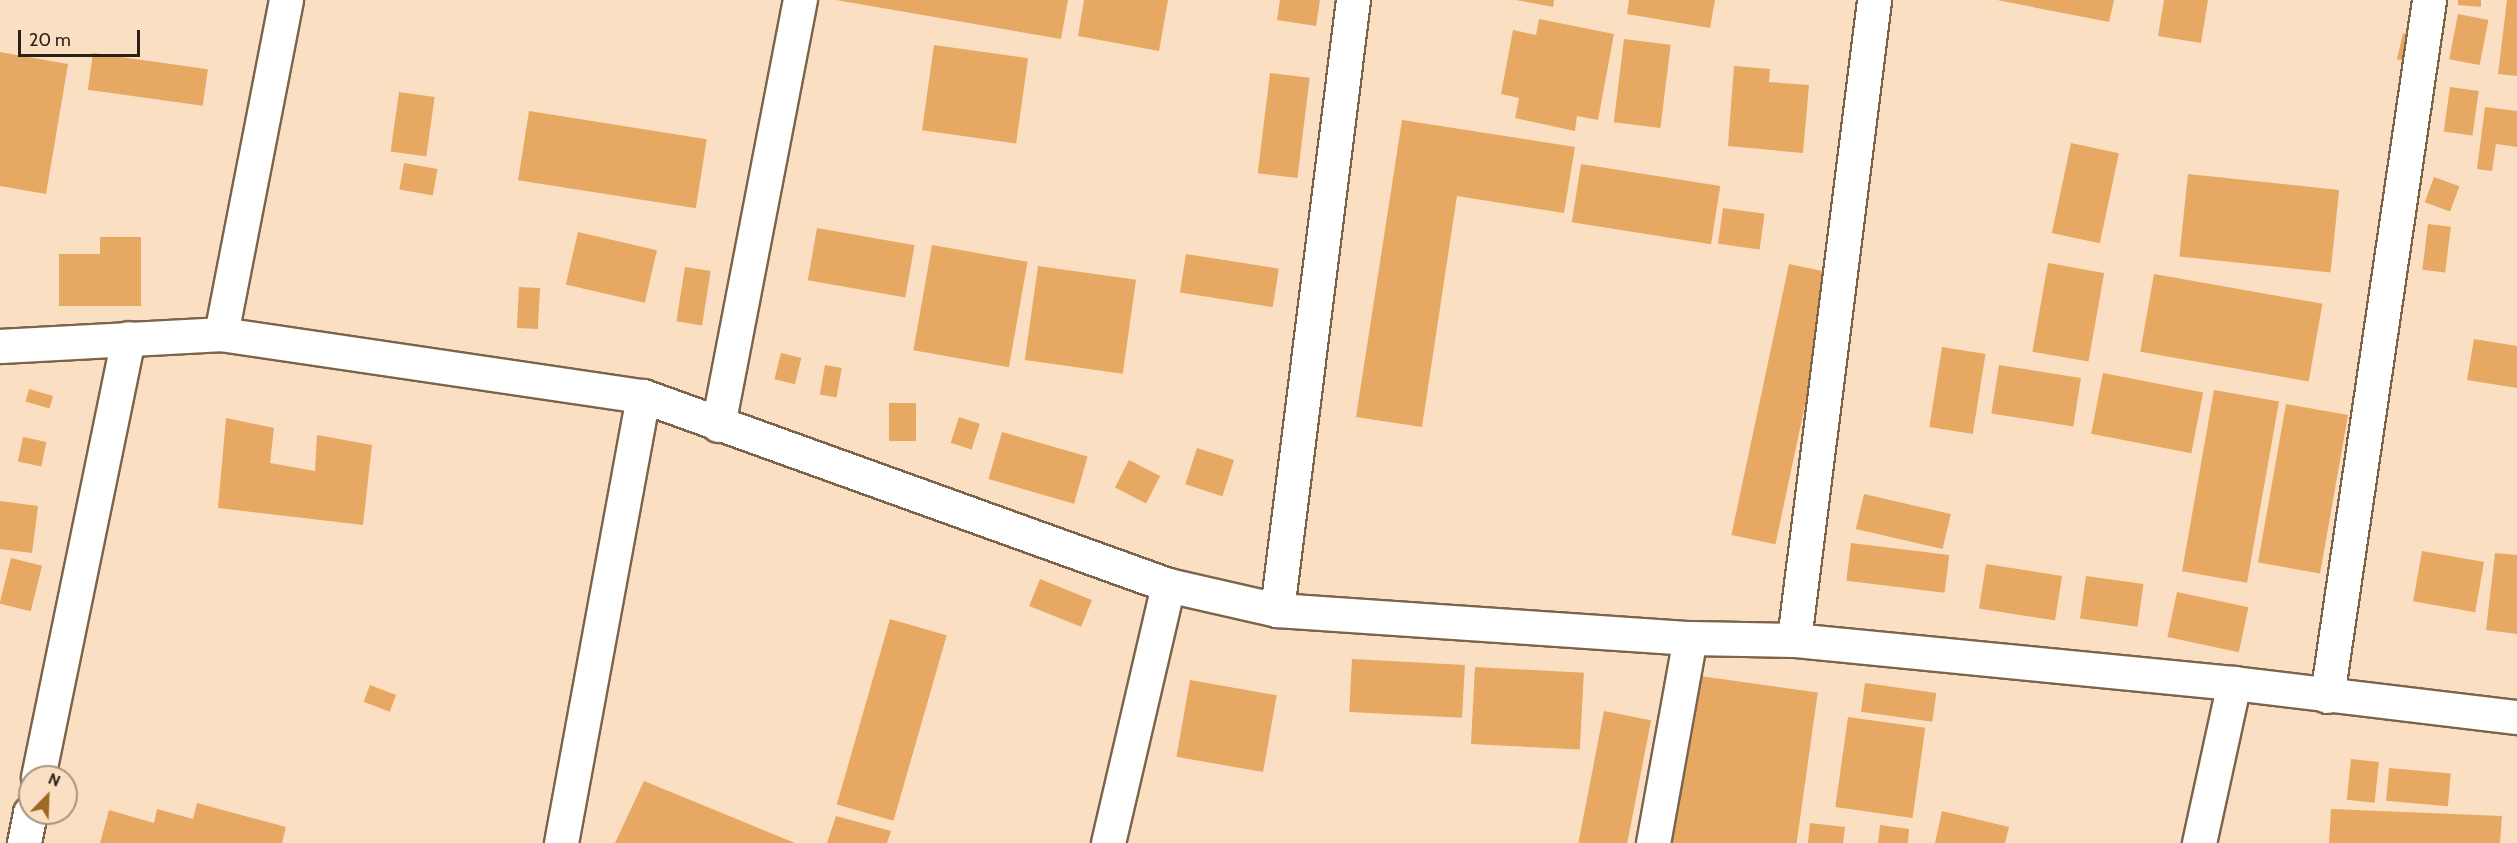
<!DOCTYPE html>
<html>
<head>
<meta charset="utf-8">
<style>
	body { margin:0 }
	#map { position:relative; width:2517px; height:843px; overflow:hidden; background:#fbdfc3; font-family:Cabin,sans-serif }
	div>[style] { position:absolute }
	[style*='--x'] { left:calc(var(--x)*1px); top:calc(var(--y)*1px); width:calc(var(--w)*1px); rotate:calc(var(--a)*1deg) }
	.building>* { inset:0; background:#e7a863; transform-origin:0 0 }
	.roads { filter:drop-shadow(2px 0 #7c644b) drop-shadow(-2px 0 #7c644b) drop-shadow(0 2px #7c644b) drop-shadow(0 -2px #7c644b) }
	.street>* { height:33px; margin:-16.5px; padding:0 16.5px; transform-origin:16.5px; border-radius:16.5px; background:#fff }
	span { translate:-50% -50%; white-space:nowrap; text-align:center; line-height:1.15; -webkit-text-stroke:4.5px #fbdfc3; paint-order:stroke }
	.north { position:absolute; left:18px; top:765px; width:60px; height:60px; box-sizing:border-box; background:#fbdfc3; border:2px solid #a7937e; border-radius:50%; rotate:23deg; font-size:16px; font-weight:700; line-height:24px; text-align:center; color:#2a2016 }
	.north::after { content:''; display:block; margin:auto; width:21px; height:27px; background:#9f6824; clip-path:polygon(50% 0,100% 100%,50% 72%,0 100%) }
	.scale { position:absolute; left:18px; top:30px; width:122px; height:27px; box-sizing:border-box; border:3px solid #2a2016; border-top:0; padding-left:8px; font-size:18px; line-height:21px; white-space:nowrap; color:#2a2016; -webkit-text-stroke:4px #fbdfc3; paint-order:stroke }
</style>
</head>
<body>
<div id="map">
	<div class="building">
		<i style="clip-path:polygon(836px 0,1068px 0,1061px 39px)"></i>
		<i style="clip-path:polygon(1084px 0,1168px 0,1159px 51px,1078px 36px)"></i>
		<i style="clip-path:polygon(1280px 0,1320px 0,1316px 26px,1277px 20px)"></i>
		<i style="clip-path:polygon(1516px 0,1554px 0,1553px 7px)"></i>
		<i style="clip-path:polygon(1629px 0,1715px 0,1710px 28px,1627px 14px)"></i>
		<i style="clip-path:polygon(1997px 0,2114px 0,2109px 22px)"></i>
		<i style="clip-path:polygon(2164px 0,2208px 0,2201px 43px,2158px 36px)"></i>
		<i style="clip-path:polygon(2458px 0,2481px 0,2481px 7px,2458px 5px)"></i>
		<i style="clip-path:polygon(2507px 0,2517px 0,2517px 76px,2498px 74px)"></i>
		<i style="left:2458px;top:14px;width:31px;height:46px;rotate:11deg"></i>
		<i style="clip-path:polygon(1539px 19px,1614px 34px,1598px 120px,1577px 116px,1575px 131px,1515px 118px,1519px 98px,1501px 94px,1513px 30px,1536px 35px)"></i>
		<i style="left:2403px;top:33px;width:13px;height:27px;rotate:13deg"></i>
		<i style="left:1624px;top:39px;width:47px;height:84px;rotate:7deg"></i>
		<i style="left:934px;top:45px;width:95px;height:86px;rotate:8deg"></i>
		<i style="clip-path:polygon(0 52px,68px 64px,46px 194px,0 186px)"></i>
		<i style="left:93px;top:53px;width:116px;height:37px;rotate:8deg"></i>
		<i style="clip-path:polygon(1734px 66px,1770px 69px,1769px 82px,1809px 85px,1803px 153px,1728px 146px)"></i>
		<i style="left:1270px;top:73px;width:40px;height:101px;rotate:7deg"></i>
		<i style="left:2450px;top:87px;width:29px;height:45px;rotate:8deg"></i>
		<i style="left:399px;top:92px;width:36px;height:60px;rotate:8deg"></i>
		<i style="clip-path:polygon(2485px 107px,2517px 111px,2517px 147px,2496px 144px,2492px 171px,2477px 169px)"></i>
		<i style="left:529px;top:111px;width:180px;height:70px;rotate:9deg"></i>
		<i style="clip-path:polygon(1402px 120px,1575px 147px,1564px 213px,1457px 196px,1422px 427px,1356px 417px)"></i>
		<i style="left:2071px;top:143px;width:49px;height:92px;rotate:12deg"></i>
		<i style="left:404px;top:163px;width:34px;height:27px;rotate:10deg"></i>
		<i style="left:1581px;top:164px;width:141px;height:59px;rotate:9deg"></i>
		<i style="left:2188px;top:174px;width:152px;height:83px;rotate:6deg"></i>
		<i style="left:2434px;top:177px;width:27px;height:27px;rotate:20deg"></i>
		<i style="left:1723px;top:208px;width:42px;height:36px;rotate:8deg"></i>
		<i style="left:2428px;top:224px;width:23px;height:46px;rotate:7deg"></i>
		<i style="left:817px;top:228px;width:99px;height:53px;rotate:10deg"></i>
		<i style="left:578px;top:232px;width:81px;height:54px;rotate:13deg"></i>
		<i style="clip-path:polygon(100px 237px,141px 237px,141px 306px,59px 306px,59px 254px,100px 254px)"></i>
		<i style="left:932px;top:245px;width:97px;height:107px;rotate:10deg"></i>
		<i style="left:1186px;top:254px;width:94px;height:39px;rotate:9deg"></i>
		<i style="left:2048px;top:263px;width:57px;height:90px;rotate:10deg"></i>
		<i style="left:1789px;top:264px;width:45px;height:277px;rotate:12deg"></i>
		<i style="left:1038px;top:266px;width:99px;height:95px;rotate:8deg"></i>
		<i style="left:685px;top:267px;width:26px;height:55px;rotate:9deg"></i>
		<i style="left:2154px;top:274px;width:171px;height:79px;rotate:10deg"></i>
		<i style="left:519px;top:287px;width:21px;height:41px;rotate:3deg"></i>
		<i style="clip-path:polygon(2474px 339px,2517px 346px,2517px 388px,2467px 380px)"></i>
		<i style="left:1942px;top:347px;width:44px;height:81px;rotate:9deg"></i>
		<i style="left:781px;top:353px;width:21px;height:27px;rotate:14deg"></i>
		<i style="left:825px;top:365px;width:17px;height:30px;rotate:10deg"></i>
		<i style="left:1999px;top:365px;width:83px;height:49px;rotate:9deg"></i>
		<i style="left:2103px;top:373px;width:102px;height:62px;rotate:11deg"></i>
		<i style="left:29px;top:389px;width:25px;height:13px;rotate:16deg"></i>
		<i style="left:2214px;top:390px;width:66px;height:184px;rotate:10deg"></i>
		<i style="left:889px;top:403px;width:27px;height:38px"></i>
		<i style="left:2286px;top:404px;width:63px;height:161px;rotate:10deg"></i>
		<i style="left:959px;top:417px;width:22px;height:27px;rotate:18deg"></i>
		<i style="clip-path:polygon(226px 418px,274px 428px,270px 463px,315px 471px,317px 435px,372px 445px,363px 525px,218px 508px)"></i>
		<i style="left:1002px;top:432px;width:89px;height:49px;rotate:16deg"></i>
		<i style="left:23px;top:437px;width:24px;height:25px;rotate:12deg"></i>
		<i style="left:1197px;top:448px;width:39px;height:38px;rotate:18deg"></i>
		<i style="left:1129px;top:460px;width:35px;height:31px;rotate:27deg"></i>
		<i style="left:1864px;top:494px;width:89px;height:36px;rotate:13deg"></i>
		<i style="clip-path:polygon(0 501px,38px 506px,32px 553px,0 549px)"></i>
		<i style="left:1851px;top:543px;width:99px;height:38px;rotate:7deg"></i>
		<i style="left:2422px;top:551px;width:63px;height:51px;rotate:10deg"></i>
		<i style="clip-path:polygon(2495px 553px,2517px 555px,2517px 634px,2486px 630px)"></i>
		<i style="left:11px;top:558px;width:32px;height:47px;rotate:14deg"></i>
		<i style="left:1986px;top:564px;width:77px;height:45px;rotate:9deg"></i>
		<i style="left:2086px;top:576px;width:58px;height:43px;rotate:8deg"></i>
		<i style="left:1040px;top:579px;width:56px;height:29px;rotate:22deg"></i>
		<i style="left:2177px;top:592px;width:73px;height:46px;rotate:12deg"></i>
		<i style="left:890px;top:619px;width:59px;height:193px;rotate:16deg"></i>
		<i style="left:1352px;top:659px;width:113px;height:53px;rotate:3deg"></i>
		<i style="left:1475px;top:667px;width:109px;height:77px;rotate:3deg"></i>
		<i style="left:1693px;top:675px;width:126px;height:169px;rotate:8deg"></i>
		<i style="left:1190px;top:680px;width:88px;height:78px;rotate:10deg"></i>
		<i style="left:1865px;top:683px;width:72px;height:29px;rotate:8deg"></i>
		<i style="left:370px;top:685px;width:28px;height:18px;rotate:21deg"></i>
		<i style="left:1604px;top:711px;width:48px;height:134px;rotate:11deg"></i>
		<i style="left:1848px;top:717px;width:78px;height:91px;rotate:8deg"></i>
		<i style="left:2351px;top:759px;width:28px;height:41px;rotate:6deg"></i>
		<i style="left:2389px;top:768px;width:62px;height:33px;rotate:5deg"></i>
		<i style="clip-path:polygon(644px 781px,795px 843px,615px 843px)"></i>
		<i style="clip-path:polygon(197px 803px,286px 827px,282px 843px,100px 843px,109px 810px,154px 823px,157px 809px,193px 819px)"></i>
		<i style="clip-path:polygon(2331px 809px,2502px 816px,2500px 843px,2329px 843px)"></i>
		<i style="clip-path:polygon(1942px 811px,2009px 827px,2005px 843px,1935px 843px)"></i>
		<i style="clip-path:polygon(836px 816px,891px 831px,887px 843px,827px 843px)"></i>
		<i style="clip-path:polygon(1810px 823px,1845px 827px,1843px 843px,1808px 843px)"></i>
		<i style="clip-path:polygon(1880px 825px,1909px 829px,1908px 843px,1878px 843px)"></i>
	</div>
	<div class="roads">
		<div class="street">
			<i style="--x:221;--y:334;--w:340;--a:-79"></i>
			<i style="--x:0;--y:346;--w:221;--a:-3.1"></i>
			<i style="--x:221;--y:334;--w:427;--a:8.4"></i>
			<i style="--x:643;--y:396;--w:558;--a:19.8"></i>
			<i style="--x:1168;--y:585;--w:112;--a:12.9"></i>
			<i style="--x:1277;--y:610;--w:414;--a:3.9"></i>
			<i style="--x:1690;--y:638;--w:104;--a:1.1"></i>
			<i style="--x:1794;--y:640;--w:442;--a:5.6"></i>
			<i style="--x:2234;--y:683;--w:285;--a:6.9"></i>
			<i style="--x:718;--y:425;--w:433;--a:-79.1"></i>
			<i style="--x:1277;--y:610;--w:615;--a:-82.9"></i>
			<i style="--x:1794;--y:640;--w:645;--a:-82.87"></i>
			<i style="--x:2327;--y:696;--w:703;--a:-81.66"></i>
			<i style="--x:38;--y:777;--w:448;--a:-78.4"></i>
			<i style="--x:24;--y:843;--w:31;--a:-79"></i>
			<i style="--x:561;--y:843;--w:454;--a:-79.6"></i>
			<i style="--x:1108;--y:843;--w:265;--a:-76.9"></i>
			<i style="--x:1653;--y:843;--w:208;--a:-79.8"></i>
			<i style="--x:2199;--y:843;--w:164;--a:-77.7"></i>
		</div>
	</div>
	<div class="north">N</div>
	<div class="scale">20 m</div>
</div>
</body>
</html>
